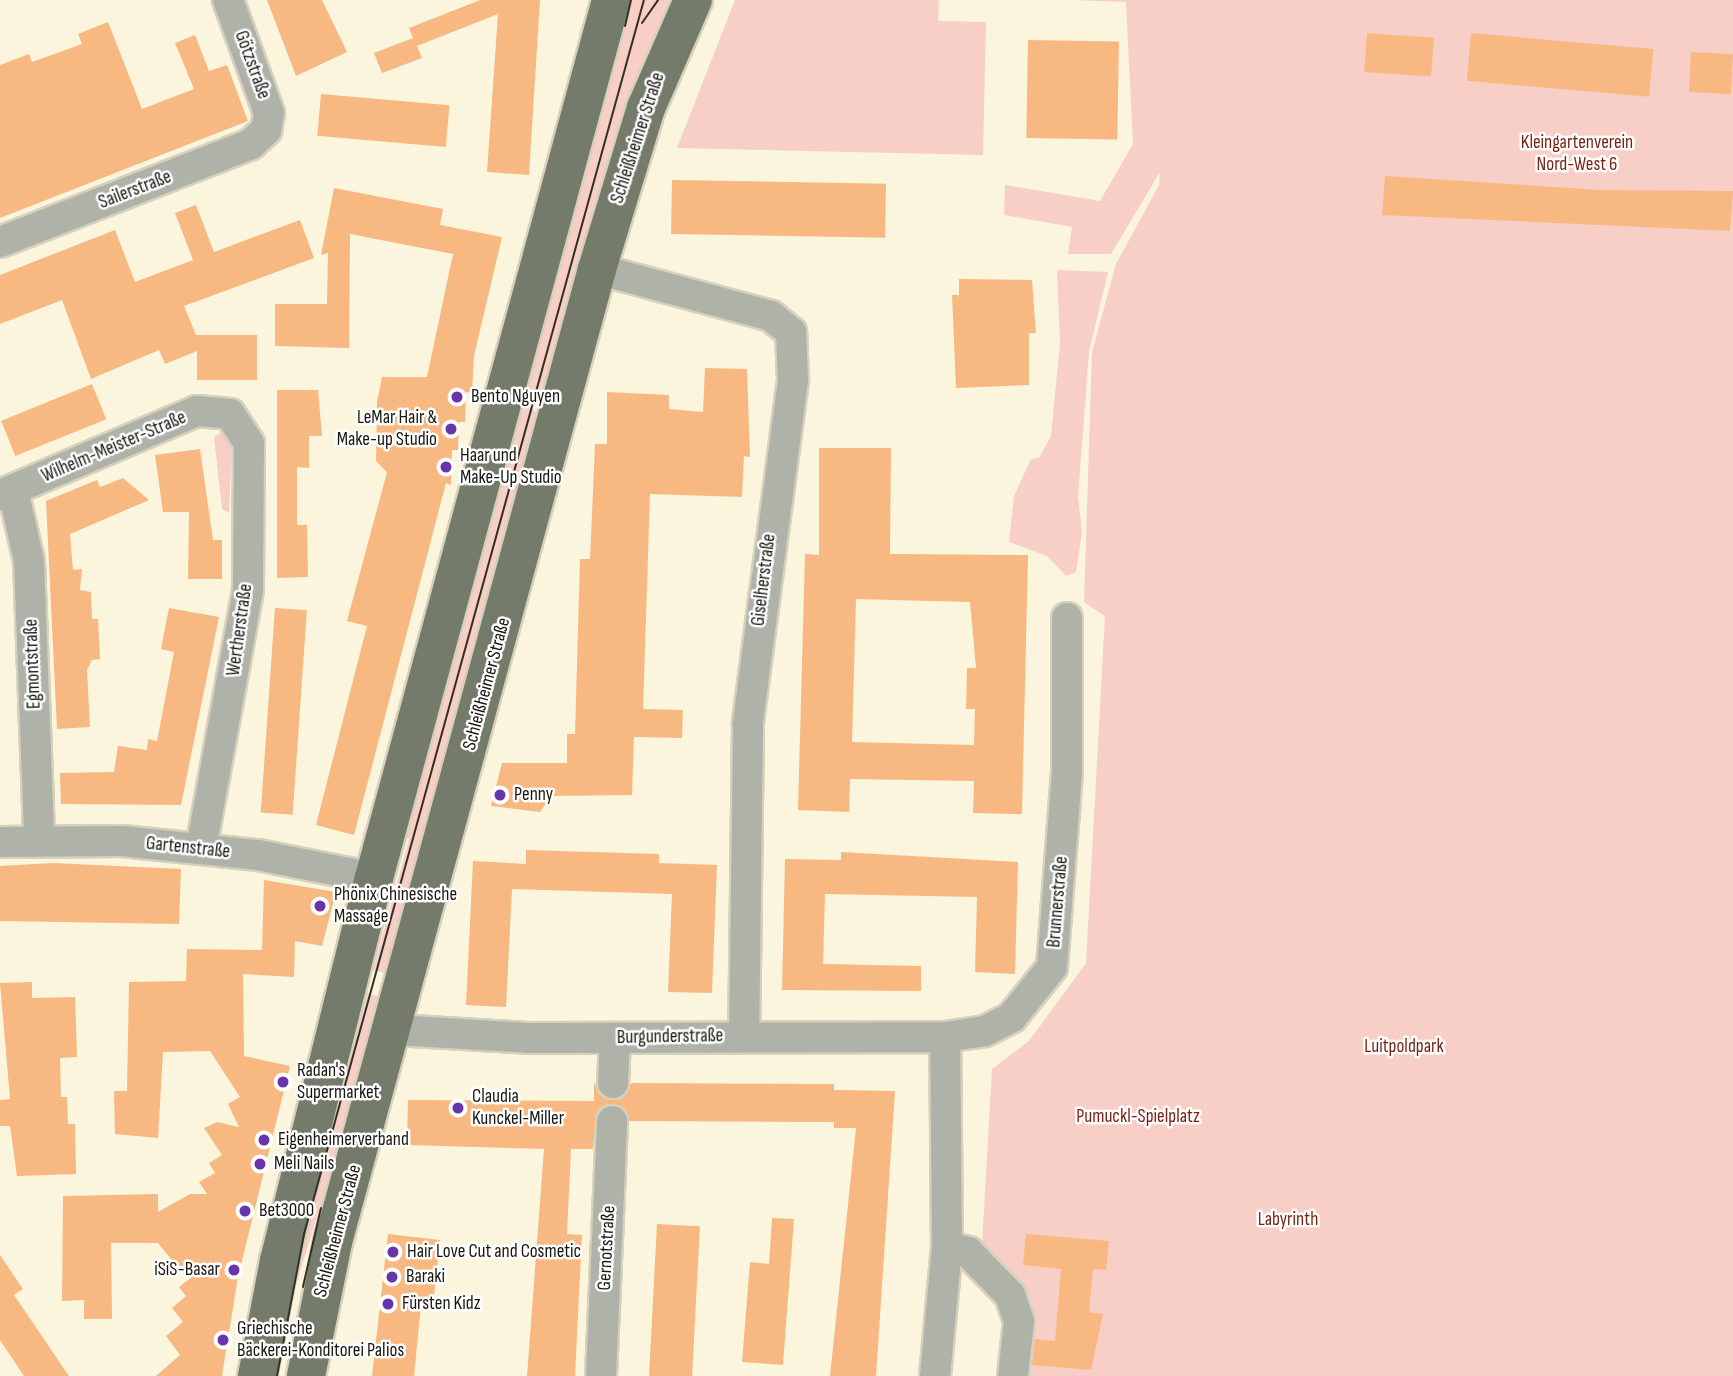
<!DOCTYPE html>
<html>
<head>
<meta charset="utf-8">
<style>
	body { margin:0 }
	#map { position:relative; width:1733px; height:1376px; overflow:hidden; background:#fbf5dd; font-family:"Sofia Sans Condensed",sans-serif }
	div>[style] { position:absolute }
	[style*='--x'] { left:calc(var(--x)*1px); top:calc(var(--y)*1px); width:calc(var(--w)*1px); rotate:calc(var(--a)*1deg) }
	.green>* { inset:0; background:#f8cfc6; transform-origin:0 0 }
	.building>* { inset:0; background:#f7b981; transform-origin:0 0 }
	.roads { filter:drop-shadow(2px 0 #d7d1bc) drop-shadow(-2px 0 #d7d1bc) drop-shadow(0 2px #d7d1bc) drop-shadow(0 -2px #d7d1bc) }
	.minor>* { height:30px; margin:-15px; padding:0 15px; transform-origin:15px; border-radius:15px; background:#aeb2a9 }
	.major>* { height:38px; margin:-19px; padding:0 19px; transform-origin:19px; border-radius:19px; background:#747b6a }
	.tram>* { height:2px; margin:-1px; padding:0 1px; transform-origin:1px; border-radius:1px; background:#322f25 }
	.dots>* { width:19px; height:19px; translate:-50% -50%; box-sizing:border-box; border:4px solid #fff; border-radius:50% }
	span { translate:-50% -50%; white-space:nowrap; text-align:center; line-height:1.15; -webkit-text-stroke:5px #fff; paint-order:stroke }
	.street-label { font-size:19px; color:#19160e }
	.park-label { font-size:19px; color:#781f0f }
	.poi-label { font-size:19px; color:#19160e }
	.left { translate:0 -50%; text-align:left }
	.right { translate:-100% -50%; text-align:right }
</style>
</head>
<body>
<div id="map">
	<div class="green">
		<i style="clip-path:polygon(624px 0,680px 0,545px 406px,520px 390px)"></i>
		<i style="clip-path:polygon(735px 0,939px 0,938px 21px,986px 22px,983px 155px,677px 148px)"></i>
		<i style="clip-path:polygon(1073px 0,1733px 0,1733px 1376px,1013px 1376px,1019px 1321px,988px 1269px,982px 1245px,992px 1069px,1029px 1041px,1086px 963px,1105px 616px,1084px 602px,1092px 352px,1116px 264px,1159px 185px,1160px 172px,1111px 254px,1068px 254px,1072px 227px,1004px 215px,1005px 185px,1100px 201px,1133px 144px,1126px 2px)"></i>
		<i style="clip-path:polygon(1057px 270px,1108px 272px,1089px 352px,1078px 497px,1082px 531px,1076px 572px,1066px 576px,1047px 556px,1009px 542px,1014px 496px,1031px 459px,1039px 458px,1051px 436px,1060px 343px)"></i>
		<i style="clip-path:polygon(525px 403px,542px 417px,399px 977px,373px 970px,409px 839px,398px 835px,515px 410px,522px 412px)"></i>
		<i style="clip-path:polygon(222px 432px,232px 448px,229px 513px,222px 509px,214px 437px)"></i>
		<i style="left:357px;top:990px;width:28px;height:396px;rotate:17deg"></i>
	</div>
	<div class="building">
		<i style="clip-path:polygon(267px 0,322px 0,347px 52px,296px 76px)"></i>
		<i style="clip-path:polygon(480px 0,540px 0,529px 175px,487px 172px,498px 14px,417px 46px,422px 58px,382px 73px,374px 53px,413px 38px,409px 28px)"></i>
		<i style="clip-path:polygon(108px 22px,142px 109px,194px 89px,175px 43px,195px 35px,209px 71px,227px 65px,248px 121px,0 218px,0 65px,29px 54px,32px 62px,82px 44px,78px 34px)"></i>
		<i style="left:1367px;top:33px;width:67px;height:39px;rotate:4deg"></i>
		<i style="left:1471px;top:33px;width:183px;height:48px;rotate:5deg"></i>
		<i style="left:1028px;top:40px;width:91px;height:98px;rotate:1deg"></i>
		<i style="left:1691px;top:52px;width:42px;height:40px;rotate:3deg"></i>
		<i style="left:321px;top:94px;width:129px;height:42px;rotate:5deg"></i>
		<i style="clip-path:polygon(1385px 176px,1602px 190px,1733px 191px,1730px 231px,1382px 215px)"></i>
		<i style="left:672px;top:180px;width:214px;height:54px;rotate:1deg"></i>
		<i style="clip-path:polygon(334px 188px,443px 209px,440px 225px,502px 237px,474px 356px,472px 393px,466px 392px,465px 422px,459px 422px,458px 450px,452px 450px,451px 485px,446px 483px,354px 835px,316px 825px,367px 626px,347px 621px,387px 472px,376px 461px,377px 402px,382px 377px,427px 377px,453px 254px,350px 234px,349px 348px,275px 346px,275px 304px,327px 304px,328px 253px,321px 255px)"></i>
		<i style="clip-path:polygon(196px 205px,214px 252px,300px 220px,314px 258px,184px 306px,196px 335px,257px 335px,257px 380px,197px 380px,197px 351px,165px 364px,159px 350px,91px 379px,62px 300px,0 324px,0 275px,115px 230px,135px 282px,193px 260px,175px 213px)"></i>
		<i style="clip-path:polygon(959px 279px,1032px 280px,1036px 333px,1029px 333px,1029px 385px,956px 388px,952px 295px,959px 295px)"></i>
		<i style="clip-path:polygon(705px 368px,747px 369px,750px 457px,744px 456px,742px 497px,650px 494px,643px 709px,683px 710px,682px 738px,634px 737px,632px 795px,551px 796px,540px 812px,491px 806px,502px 763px,567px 763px,567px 734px,575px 734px,580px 559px,590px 559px,595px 444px,607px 444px,607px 392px,669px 395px,669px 409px,703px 412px)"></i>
		<i style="left:92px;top:384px;width:38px;height:98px;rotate:68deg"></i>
		<i style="clip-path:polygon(277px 390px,318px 390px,322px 436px,309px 436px,309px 468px,297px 467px,297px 525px,307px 525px,308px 577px,277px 578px)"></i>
		<i style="clip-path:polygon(evenodd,819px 448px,891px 448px,890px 554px,1028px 555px,1022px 814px,973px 813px,974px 781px,850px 779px,849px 812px,798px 810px,805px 554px,819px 555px,819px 448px,856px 599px,970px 602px,976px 668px,967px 668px,966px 709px,975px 709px,974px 745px,852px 742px,856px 599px)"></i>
		<i style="clip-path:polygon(200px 449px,213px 540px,222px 540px,222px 579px,188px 579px,189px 512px,163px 512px,155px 455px)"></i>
		<i style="clip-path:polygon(123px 478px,149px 500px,70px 534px,73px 570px,82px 569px,80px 590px,91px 592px,92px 619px,98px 619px,100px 659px,92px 660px,87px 670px,90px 727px,57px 729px,46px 501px,97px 480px,100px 487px)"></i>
		<i style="clip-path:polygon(169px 608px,219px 617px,181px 805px,61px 804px,60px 773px,114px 772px,118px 746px,147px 750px,148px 739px,157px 741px,174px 652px,161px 649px)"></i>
		<i style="left:275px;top:608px;width:32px;height:205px;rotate:4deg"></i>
		<i style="clip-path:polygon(526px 850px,659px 854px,659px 863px,717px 865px,712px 993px,668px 992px,672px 894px,512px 889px,506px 1007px,466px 1005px,473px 861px,526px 864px)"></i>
		<i style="clip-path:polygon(841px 852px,1018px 862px,1015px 974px,975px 972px,977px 897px,825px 894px,823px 964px,921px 966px,921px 991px,782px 990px,785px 859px,841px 860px)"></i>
		<i style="clip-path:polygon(53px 863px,181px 869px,179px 924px,0 921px,0 866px)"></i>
		<i style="clip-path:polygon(264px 880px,336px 892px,322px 946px,295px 941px,294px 977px,243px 974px,244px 1056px,290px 1066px,238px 1277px,222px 1376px,156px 1376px,180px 1355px,166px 1336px,183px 1322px,172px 1308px,186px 1296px,179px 1287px,201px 1270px,176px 1265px,158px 1243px,111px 1243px,112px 1319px,84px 1319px,84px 1300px,62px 1301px,63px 1196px,158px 1194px,158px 1212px,190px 1194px,207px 1194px,199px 1182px,215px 1173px,209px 1163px,222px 1155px,204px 1128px,217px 1122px,239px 1127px,228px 1104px,240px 1097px,210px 1051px,163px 1052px,158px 1138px,115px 1134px,114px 1091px,127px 1091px,129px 982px,186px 981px,187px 949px,262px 950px)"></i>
		<i style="clip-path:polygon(32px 982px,32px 998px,75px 997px,77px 1057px,60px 1058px,61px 1097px,67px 1097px,68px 1124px,75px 1124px,76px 1174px,17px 1176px,10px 1126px,0 1126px,0 1100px,10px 1099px,0 983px)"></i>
		<i style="clip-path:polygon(594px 1083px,613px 1100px,627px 1093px,631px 1083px,834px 1084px,834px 1090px,895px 1091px,876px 1376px,830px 1376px,856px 1128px,834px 1128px,834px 1122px,629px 1121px,612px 1104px,597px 1112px,593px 1149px,571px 1149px,567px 1234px,582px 1235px,575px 1376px,527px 1376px,544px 1149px,407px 1145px,408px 1100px,594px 1101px)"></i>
		<i style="clip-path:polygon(772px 1218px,794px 1219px,783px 1365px,742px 1362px,750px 1262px,769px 1264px)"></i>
		<i style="left:657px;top:1224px;width:43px;height:152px;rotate:3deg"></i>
		<i style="clip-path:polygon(388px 1234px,440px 1240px,433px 1306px,421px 1305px,414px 1376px,372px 1376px)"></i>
		<i style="clip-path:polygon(1026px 1234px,1109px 1241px,1106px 1270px,1093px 1269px,1089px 1312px,1103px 1314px,1091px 1370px,1032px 1365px,1035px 1339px,1055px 1341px,1061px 1269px,1023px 1265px)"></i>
		<i style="clip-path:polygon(0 1255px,23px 1289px,14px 1295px,69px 1376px,24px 1376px,0 1340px)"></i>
	</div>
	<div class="roads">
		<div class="minor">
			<i style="--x:0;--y:242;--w:269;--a:-21.3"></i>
			<i style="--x:251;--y:144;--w:21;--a:-43"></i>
			<i style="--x:266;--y:130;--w:17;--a:-80"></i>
			<i style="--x:269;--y:113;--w:120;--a:-109.9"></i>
			<i style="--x:597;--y:269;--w:180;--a:15.1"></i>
			<i style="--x:771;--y:316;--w:26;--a:39"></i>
			<i style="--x:791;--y:332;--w:48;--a:87.6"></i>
			<i style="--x:793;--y:380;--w:347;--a:97.5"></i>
			<i style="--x:748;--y:724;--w:312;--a:90.7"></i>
			<i style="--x:13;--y:490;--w:73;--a:77.3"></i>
			<i style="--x:29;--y:561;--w:279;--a:87.9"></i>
			<i style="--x:0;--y:495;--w:214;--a:-23.1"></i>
			<i style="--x:197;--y:411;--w:33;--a:5"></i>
			<i style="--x:230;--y:414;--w:35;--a:57"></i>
			<i style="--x:249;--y:443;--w:147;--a:90.4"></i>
			<i style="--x:248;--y:590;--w:263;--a:100.3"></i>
			<i style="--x:0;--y:842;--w:122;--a:-0.5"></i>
			<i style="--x:122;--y:841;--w:137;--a:5.9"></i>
			<i style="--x:258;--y:855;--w:118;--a:11.2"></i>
			<i style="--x:395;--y:1030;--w:133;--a:3.4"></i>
			<i style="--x:528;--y:1038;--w:417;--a:-0.1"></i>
			<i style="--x:613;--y:1083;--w:44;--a:-87.4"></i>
			<i style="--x:947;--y:1247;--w:22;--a:13"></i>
			<i style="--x:968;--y:1252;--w:60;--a:45.7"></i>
			<i style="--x:1010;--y:1295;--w:28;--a:71"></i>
			<i style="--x:1019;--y:1321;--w:55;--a:96.2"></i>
			<i style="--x:601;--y:1376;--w:255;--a:-87.5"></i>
			<i style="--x:935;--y:1376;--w:130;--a:-84.7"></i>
			<i style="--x:947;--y:1247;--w:210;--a:-90.5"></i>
			<i style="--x:945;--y:1037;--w:40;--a:-8.5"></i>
			<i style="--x:985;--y:1031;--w:30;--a:-27"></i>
			<i style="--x:1012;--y:1017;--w:64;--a:-51.3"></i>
			<i style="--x:1052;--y:967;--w:197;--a:-85.6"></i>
			<i style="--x:1067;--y:771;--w:153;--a:-90"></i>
		</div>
		<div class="major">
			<i style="--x:257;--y:1376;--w:117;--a:-79.2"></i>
			<i style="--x:279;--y:1261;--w:395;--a:-76.1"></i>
			<i style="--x:374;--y:878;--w:909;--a:-74.89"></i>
			<i style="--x:306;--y:1376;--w:137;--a:-78.6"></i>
			<i style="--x:333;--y:1242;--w:1008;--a:-74.82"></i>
			<i style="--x:597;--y:269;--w:168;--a:-73.1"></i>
			<i style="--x:646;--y:108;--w:118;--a:-66.5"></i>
		</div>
	</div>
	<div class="tram">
		<i style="--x:642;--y:23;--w:28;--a:-55"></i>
		<i style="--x:625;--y:26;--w:27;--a:-77"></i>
		<i style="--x:303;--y:1287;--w:81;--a:-77.2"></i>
		<i style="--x:277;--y:1376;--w:145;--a:-79.2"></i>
		<i style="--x:304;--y:1234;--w:1280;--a:-74.6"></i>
	</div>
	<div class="dots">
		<i style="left:457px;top:397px;background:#6834ab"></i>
		<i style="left:451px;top:429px;background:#6834ab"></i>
		<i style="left:446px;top:467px;background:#6834ab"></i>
		<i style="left:500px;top:795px;background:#6834ab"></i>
		<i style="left:320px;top:906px;background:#6834ab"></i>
		<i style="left:283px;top:1082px;background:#6834ab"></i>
		<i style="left:458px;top:1108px;background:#6834ab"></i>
		<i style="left:264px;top:1140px;background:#6834ab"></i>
		<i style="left:260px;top:1164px;background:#6834ab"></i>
		<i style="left:245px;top:1211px;background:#6834ab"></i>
		<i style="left:393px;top:1252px;background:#6834ab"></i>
		<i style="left:234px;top:1270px;background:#6834ab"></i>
		<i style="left:392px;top:1277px;background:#6834ab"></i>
		<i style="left:388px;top:1304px;background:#6834ab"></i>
		<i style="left:223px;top:1340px;background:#6834ab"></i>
	</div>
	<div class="street-label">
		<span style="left:252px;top:65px;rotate:70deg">Götzstraße</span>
		<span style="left:638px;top:138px;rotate:-72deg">Schleißheimer Straße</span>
		<span style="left:135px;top:190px;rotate:-21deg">Sailerstraße</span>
		<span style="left:114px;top:447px;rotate:-23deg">Wilhelm-Meister-Straße</span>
		<span style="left:764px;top:580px;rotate:-83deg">Giselherstraße</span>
		<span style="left:240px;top:630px;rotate:-82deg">Wertherstraße</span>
		<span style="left:33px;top:664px;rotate:-92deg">Egmontstraße</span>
		<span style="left:487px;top:684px;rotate:-75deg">Schleißheimer Straße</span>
		<span style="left:188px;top:848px;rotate:6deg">Gartenstraße</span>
		<span style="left:1058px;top:902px;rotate:-85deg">Brunnerstraße</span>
		<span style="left:670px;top:1037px;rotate:-1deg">Burgunderstraße</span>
		<span style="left:338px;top:1231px;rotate:-75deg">Schleißheimer Straße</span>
		<span style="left:607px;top:1248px;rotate:-87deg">Gernotstraße</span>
	</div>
	<div class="park-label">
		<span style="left:1577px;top:154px">Kleingartenverein<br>Nord-West 6</span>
		<span style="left:1404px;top:1047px">Luitpoldpark</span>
		<span style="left:1138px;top:1117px">Pumuckl-Spielplatz</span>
		<span style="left:1288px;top:1220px">Labyrinth</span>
	</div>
	<div class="poi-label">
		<span class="left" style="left:471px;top:397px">Bento Nguyen</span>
		<span class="right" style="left:437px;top:429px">LeMar Hair &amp;<br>Make-up Studio</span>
		<span class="left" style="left:460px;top:467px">Haar und<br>Make-Up Studio</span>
		<span class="left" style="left:514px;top:795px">Penny</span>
		<span class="left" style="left:334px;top:906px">Phönix Chinesische<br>Massage</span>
		<span class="left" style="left:297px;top:1082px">Radan's<br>Supermarket</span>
		<span class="left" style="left:472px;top:1108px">Claudia<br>Kunckel-Miller</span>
		<span class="left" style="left:278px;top:1140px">Eigenheimerverband</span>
		<span class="left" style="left:274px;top:1164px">Meli Nails</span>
		<span class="left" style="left:259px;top:1211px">Bet3000</span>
		<span class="left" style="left:407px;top:1252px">Hair Love Cut and Cosmetic</span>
		<span class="right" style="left:220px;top:1270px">iSiS-Basar</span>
		<span class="left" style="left:406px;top:1277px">Baraki</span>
		<span class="left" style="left:402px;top:1304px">Fürsten Kidz</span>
		<span class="left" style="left:237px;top:1340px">Griechische<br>Bäckerei-Konditorei Palios</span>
	</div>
</div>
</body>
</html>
